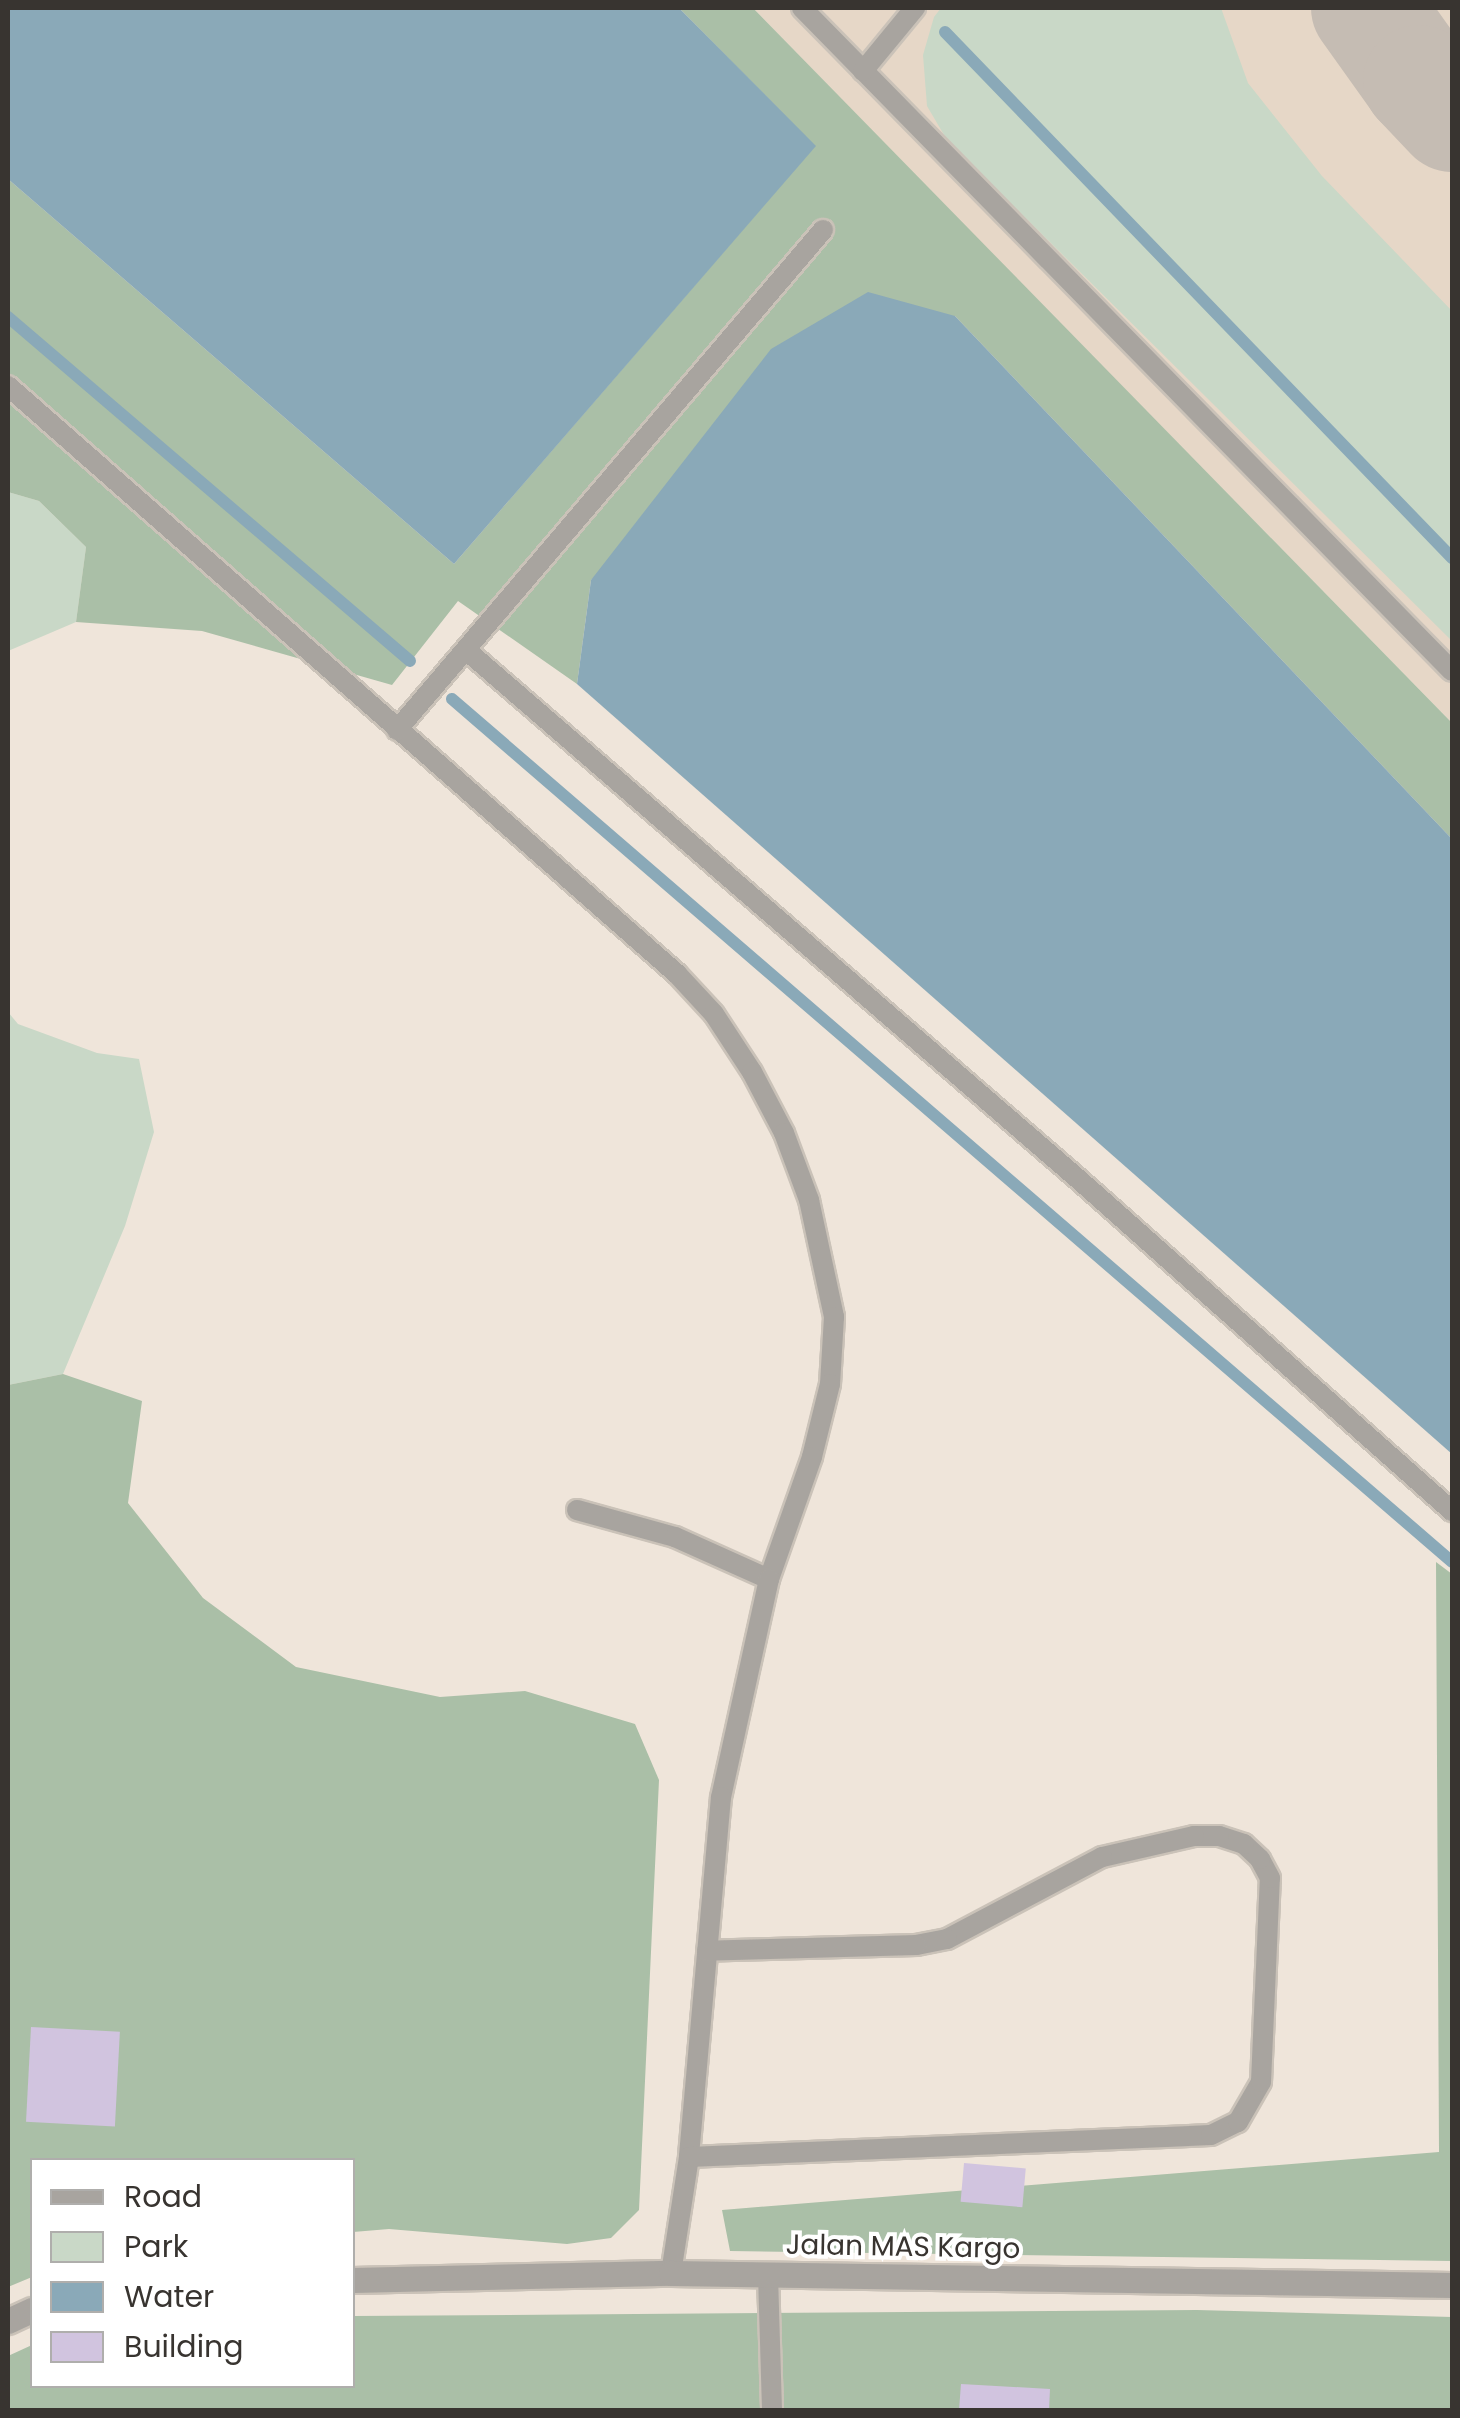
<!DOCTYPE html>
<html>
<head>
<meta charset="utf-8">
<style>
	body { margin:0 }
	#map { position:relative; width:1460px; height:2418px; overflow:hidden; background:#efe5da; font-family:Poppins,sans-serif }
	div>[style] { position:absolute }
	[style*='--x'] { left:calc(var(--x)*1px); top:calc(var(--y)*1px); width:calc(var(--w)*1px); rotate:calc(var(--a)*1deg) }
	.built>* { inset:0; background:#e6d7c7 }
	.green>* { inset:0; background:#c9d8c7 }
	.forest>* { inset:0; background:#aabfa7 }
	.water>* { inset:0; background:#8aa9b8 }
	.stream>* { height:12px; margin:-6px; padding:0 6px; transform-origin:6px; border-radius:6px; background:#8aa9b8 }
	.taxiway>* { height:112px; margin:-56px; padding:0 56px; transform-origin:56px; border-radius:56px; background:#c5bcb3 }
	.building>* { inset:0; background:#d1c4df; transform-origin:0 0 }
	.roads { filter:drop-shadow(2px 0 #cac2b8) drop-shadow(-2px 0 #cac2b8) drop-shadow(0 2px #cac2b8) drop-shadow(0 -2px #cac2b8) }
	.service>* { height:20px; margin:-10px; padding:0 10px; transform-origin:10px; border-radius:10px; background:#a8a49f }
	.minor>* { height:25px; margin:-12.5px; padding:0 12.5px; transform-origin:12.5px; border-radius:12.5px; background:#a8a49f }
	span { translate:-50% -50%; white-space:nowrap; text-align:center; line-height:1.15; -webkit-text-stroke:8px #fff; paint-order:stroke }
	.street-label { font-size:28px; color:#383430 }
	.frame { position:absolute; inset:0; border:10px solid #383430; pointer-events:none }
	.legend { position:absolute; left:30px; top:2158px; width:325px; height:230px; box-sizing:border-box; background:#fff; border:2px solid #afaeac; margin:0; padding:12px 18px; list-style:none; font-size:30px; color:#383430 }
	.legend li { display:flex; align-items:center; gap:20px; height:50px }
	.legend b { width:50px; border:2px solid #afaeac }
</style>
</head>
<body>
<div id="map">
	<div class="built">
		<i style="clip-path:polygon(753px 8px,1452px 8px,1452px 723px,890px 149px)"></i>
	</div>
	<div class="green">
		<i style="clip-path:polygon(941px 8px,1221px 8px,1248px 83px,1322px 176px,1452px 311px,1452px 641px,947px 140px,927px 106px,923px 55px,934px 17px)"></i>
		<i style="clip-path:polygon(8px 492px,39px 501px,86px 547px,76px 622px,8px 651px)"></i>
		<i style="clip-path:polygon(8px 1012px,18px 1024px,97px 1053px,139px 1059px,154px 1132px,125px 1226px,63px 1374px,8px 1385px)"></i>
	</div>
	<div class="forest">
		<i style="clip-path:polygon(679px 8px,753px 8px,1452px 723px,1452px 839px,955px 316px,591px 580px,577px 684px,458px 601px,392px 685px,202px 631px,76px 622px,86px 547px,39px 501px,8px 492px,8px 179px,454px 564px,815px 146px)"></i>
		<i style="clip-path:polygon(63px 1374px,142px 1401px,128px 1503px,203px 1598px,296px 1667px,440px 1697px,525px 1691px,635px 1724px,659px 1780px,639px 2210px,611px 2238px,567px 2244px,389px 2229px,353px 2232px,352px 2160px,32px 2160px,32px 2277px,8px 2287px,8px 1385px)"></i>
		<i style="clip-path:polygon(1436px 1562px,1452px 1574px,1452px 2261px,730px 2251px,722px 2210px,1439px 2152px)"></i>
		<i style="clip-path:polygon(1197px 2310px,1452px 2317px,1452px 2410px,8px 2410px,8px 2356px,32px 2345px,32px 2386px,352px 2386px,353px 2316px)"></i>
	</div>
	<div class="water">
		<i style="clip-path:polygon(8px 8px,679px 8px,816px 146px,454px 564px,8px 179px)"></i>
		<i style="clip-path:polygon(868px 292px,955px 316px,1452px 839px,1452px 1454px,577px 684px,591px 580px,771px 349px)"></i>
	</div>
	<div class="stream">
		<i style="--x:945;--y:32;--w:731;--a:46.05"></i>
		<i style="--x:8;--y:317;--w:529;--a:40.55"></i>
		<i style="--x:452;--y:699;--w:1321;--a:40.79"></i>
	</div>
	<div class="taxiway">
		<i style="--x:1367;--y:8;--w:90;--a:54.5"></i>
		<i style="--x:1419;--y:81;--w:48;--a:46.7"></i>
	</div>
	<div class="building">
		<i style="left:31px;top:2027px;width:89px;height:95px;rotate:3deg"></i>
		<i style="left:964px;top:2163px;width:62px;height:39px;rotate:5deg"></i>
		<i style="clip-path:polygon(961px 2384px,1050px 2389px,1049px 2410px,959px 2410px)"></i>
	</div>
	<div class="roads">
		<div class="service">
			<i style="--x:802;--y:8;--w:928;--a:45.57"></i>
			<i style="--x:863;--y:71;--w:82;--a:-50.5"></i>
			<i style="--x:8;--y:386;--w:891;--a:41.31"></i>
			<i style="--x:677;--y:974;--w:54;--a:47.2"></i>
			<i style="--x:714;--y:1014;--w:69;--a:56.8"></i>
			<i style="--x:752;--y:1072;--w:69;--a:62.3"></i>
			<i style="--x:784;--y:1133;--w:72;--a:69.5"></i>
			<i style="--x:809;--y:1200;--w:120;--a:77.9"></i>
			<i style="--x:834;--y:1317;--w:67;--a:93.4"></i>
			<i style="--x:830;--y:1384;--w:75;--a:103.9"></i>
			<i style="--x:812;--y:1457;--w:129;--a:109.4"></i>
			<i style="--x:466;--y:650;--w:808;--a:40.83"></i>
			<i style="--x:1077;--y:1178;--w:502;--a:41.61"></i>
			<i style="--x:397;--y:730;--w:657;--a:-49.57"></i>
			<i style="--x:577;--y:1510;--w:102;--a:15.4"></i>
			<i style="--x:675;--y:1537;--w:103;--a:24.1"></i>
			<i style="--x:769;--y:1579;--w:223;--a:102.4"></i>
			<i style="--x:721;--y:1797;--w:361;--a:95.1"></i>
			<i style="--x:689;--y:2157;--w:117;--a:98.8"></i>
			<i style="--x:689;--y:2157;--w:522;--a:-2.41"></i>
			<i style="--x:1211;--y:2135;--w:30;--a:-26"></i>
			<i style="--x:1238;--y:2122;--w:46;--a:-60.1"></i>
			<i style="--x:1261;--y:2082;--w:204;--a:-87.5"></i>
			<i style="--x:1270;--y:1878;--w:21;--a:-118"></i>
			<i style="--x:1260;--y:1859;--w:22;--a:-137"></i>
			<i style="--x:1244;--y:1844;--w:26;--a:-162"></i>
			<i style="--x:1219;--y:1836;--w:25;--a:180"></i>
			<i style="--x:1194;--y:1836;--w:94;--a:167.1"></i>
			<i style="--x:1102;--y:1857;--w:175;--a:152.1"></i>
			<i style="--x:947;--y:1939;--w:32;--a:169"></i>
			<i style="--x:916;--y:1945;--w:209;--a:178.4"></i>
			<i style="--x:768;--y:2275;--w:135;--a:88.3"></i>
		</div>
		<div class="minor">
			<i style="--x:352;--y:2280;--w:319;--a:-1.3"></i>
			<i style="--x:671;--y:2273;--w:781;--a:0.88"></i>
			<i style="--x:8;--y:2321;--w:26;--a:-25"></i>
		</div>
	</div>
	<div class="street-label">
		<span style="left:903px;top:2247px;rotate:1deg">Jalan MAS Kargo</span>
	</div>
	<div class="frame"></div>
	<ul class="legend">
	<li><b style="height:12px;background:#a8a49f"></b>Road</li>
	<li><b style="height:28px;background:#c9d8c7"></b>Park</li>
	<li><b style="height:28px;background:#8aa9b8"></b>Water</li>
	<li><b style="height:28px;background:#d1c4df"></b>Building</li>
	</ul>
</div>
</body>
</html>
